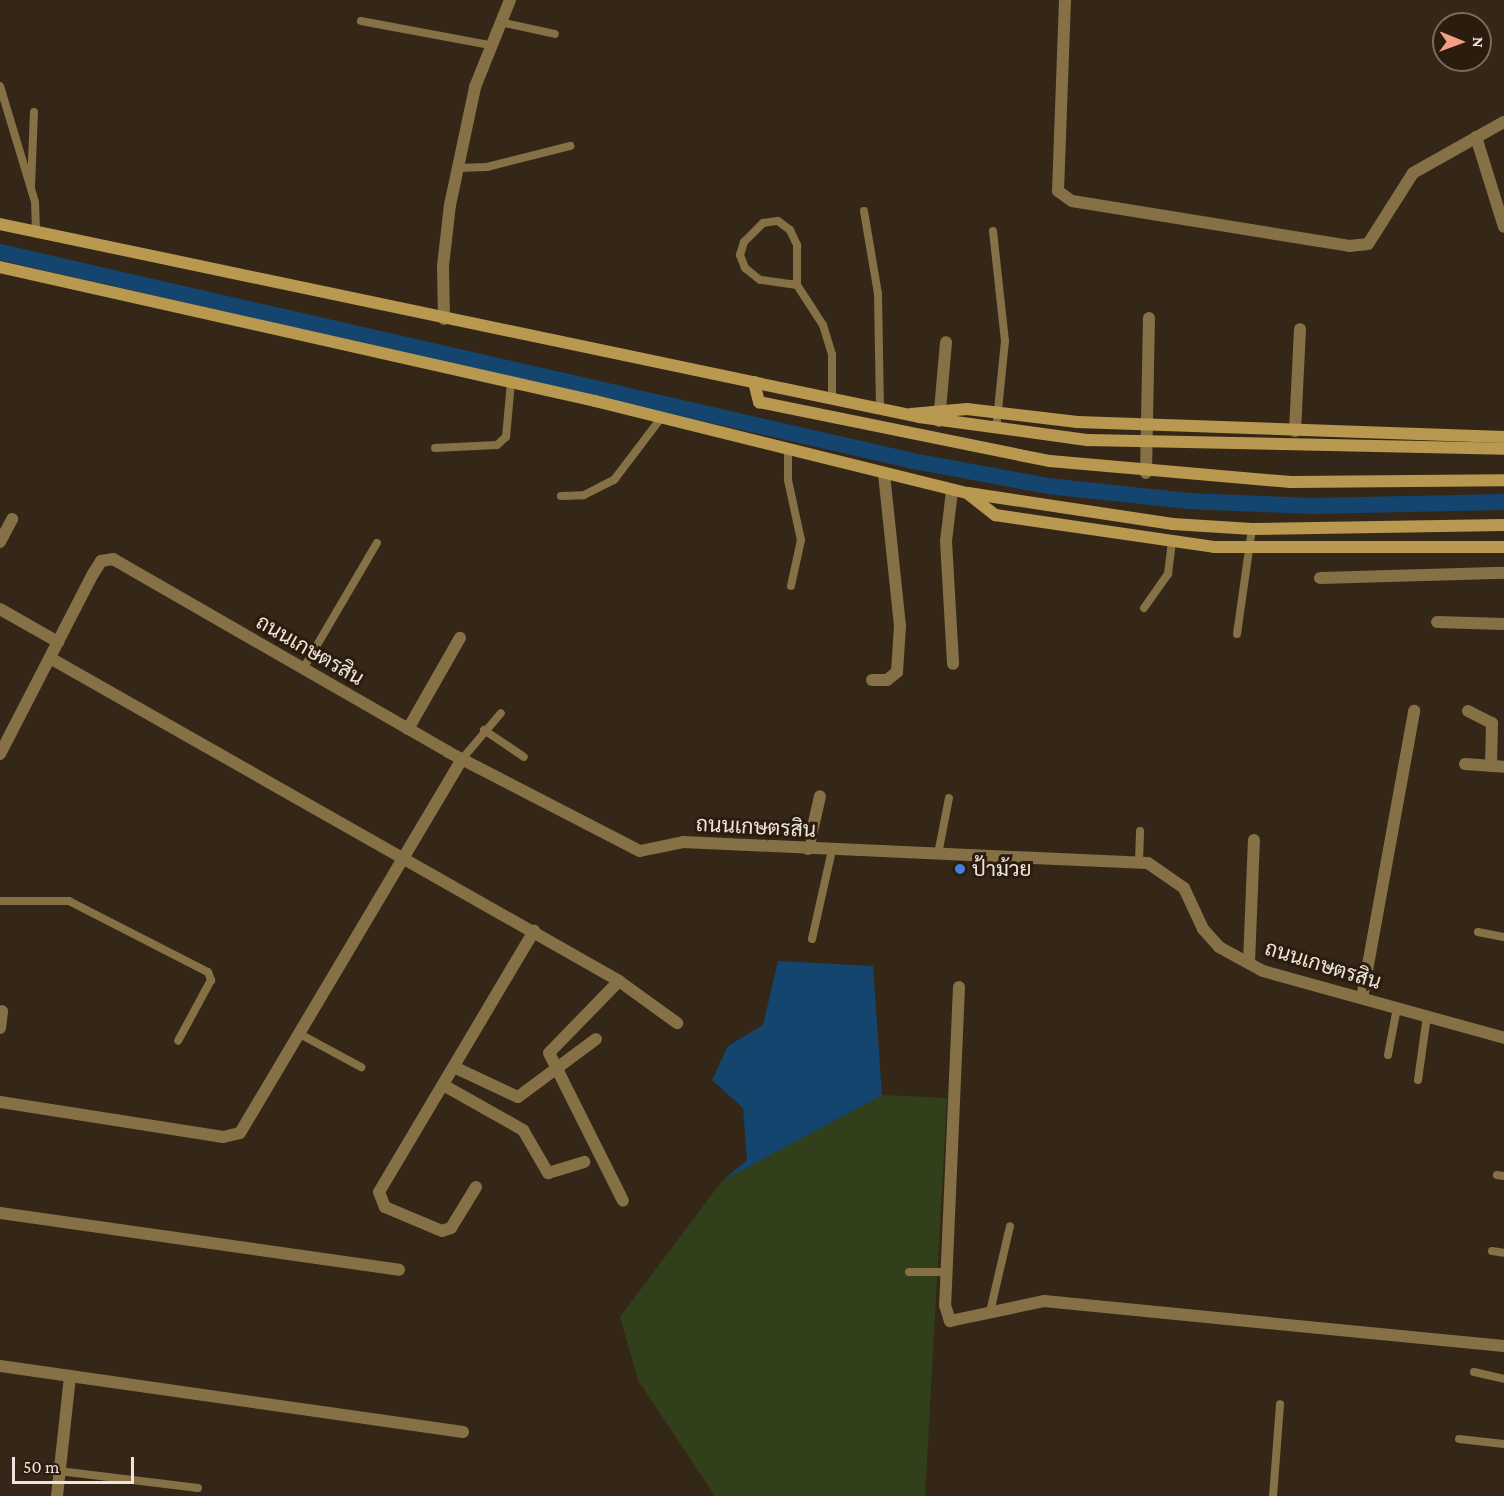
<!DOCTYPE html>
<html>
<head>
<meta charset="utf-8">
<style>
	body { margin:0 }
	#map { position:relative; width:1504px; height:1496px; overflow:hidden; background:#352717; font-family:"Crimson Pro",Sarabun,serif }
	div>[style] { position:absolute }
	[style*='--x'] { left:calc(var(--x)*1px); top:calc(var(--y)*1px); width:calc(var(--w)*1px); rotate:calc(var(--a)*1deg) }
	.green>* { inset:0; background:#31401a }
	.water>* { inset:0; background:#13456e }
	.canal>* { height:16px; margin:-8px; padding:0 8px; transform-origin:8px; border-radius:8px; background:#13456e }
	.lane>* { height:8px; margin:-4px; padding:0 4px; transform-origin:4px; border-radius:4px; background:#857145 }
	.street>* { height:12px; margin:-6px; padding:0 6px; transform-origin:6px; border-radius:6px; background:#857145 }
	.secondary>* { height:12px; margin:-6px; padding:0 6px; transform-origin:6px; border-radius:6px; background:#b9994f }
	.secondary-bridge>* { height:12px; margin:-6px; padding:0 6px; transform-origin:6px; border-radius:6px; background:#b9994f }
	.dots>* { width:16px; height:16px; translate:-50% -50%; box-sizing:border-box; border:3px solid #2b1d0e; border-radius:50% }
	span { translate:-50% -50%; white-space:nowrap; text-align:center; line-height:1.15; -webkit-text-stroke:6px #2b1d0e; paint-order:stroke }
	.street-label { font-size:21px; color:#eee4db }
	.poi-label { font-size:21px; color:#eee4db }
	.left { translate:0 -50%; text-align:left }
	.north { position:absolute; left:1432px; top:12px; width:60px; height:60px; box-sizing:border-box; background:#2b1d0e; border:2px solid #796d60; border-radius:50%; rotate:91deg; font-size:16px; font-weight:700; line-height:24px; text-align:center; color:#eee4db }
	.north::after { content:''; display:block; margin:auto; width:21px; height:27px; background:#f39f86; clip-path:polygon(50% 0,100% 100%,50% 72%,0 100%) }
	.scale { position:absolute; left:12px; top:1457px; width:122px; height:27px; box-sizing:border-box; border:3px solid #eee4db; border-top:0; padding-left:8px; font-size:18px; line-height:21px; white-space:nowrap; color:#eee4db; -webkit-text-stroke:4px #2b1d0e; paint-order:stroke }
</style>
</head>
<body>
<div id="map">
	<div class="green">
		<i style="clip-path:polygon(882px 1095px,947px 1098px,925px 1496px,715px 1496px,638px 1380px,620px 1317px,722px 1181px)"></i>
	</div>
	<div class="water">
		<i style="clip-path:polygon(778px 961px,873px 966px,882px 1095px,722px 1181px,747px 1160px,743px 1108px,712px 1080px,728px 1046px,763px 1025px)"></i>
	</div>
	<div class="canal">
		<i style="--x:0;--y:252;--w:937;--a:12.89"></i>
		<i style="--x:913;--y:461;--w:137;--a:10.5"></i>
		<i style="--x:1048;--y:486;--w:141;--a:6.1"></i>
		<i style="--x:1188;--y:501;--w:124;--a:2.3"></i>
		<i style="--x:1312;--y:506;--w:192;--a:-1.2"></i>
	</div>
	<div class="lane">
		<i style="--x:361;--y:21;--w:130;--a:10.6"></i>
		<i style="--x:500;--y:22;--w:56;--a:12.3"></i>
		<i style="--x:0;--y:86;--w:121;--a:73.2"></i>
		<i style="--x:35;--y:202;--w:30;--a:88"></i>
		<i style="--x:458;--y:168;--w:29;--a:-2"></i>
		<i style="--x:487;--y:167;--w:86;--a:-14.2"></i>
		<i style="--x:31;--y:186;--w:74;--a:-87.7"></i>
		<i style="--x:864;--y:211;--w:84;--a:80.4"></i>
		<i style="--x:878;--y:294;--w:115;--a:89"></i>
		<i style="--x:993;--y:231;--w:111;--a:83.8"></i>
		<i style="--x:1005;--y:341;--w:88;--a:95.8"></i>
		<i style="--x:797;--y:285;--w:37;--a:-172"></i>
		<i style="--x:760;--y:280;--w:19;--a:-141"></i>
		<i style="--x:745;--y:268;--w:14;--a:-111"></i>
		<i style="--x:740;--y:255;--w:14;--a:-73"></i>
		<i style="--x:744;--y:242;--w:27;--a:-45"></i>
		<i style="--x:763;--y:223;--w:15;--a:-8"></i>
		<i style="--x:778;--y:221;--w:15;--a:37"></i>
		<i style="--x:790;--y:230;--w:17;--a:65"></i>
		<i style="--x:797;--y:245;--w:40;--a:90"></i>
		<i style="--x:797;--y:285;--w:48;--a:57"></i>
		<i style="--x:823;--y:325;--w:31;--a:73"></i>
		<i style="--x:832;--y:355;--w:44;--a:90"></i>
		<i style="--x:435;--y:448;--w:62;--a:-2.8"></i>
		<i style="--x:497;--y:445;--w:12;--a:-42"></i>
		<i style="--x:506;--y:437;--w:55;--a:-84.8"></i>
		<i style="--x:788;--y:450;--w:30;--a:90"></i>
		<i style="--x:788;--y:480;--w:61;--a:77.8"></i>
		<i style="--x:801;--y:540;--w:47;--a:102.3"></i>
		<i style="--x:561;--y:496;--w:23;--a:-2"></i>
		<i style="--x:584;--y:495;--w:34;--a:-27"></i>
		<i style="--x:614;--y:480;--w:78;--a:-52.8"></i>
		<i style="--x:1144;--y:608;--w:42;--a:-54.8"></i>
		<i style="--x:1168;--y:574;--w:31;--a:-83"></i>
		<i style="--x:1237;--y:634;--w:106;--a:-81.9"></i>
		<i style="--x:303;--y:669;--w:146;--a:-59.6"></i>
		<i style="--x:484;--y:730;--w:48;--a:34"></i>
		<i style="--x:462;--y:759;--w:60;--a:-49.7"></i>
		<i style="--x:938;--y:854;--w:57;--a:-78.9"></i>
		<i style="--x:1139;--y:862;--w:31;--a:-88"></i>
		<i style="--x:0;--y:901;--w:69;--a:0"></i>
		<i style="--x:69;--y:901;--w:156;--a:27.1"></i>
		<i style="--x:208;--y:972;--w:9;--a:69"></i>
		<i style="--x:211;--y:980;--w:69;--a:118.4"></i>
		<i style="--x:1478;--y:932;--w:26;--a:11"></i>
		<i style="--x:812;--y:939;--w:91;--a:-77.3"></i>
		<i style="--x:298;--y:1033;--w:72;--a:28.4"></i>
		<i style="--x:1388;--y:1055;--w:48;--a:-79.2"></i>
		<i style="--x:1418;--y:1080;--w:65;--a:-82"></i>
		<i style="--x:1497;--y:1175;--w:7;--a:8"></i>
		<i style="--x:1492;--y:1251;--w:12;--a:9"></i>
		<i style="--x:909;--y:1272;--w:37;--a:0"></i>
		<i style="--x:990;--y:1312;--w:88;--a:-76.9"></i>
		<i style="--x:1474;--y:1372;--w:31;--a:13"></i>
		<i style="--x:1459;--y:1439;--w:45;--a:6.3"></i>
		<i style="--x:59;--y:1471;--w:140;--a:7"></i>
		<i style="--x:1273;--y:1496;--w:92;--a:-85.6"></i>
	</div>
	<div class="street">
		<i style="--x:1065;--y:0;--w:191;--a:92.1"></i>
		<i style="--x:1058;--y:191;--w:17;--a:36"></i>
		<i style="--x:1072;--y:201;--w:281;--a:9.2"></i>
		<i style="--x:1349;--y:246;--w:19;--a:-6"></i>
		<i style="--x:1368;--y:244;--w:84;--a:-57.6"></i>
		<i style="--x:1413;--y:173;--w:104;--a:-29.3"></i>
		<i style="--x:1476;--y:137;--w:94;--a:72.7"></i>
		<i style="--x:444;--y:319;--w:53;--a:-91.1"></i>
		<i style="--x:443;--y:266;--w:61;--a:-83.5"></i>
		<i style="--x:450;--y:205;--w:121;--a:-78"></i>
		<i style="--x:475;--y:87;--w:94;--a:-68.1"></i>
		<i style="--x:939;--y:421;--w:79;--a:-84.9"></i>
		<i style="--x:1295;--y:431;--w:102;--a:-87.2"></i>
		<i style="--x:1146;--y:473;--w:155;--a:-88.9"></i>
		<i style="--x:952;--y:491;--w:50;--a:96.8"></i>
		<i style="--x:946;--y:541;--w:123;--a:86.7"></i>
		<i style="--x:0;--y:542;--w:26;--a:-62"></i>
		<i style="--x:1320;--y:578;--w:184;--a:-1.6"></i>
		<i style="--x:0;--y:609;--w:67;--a:29.6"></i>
		<i style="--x:1437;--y:622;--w:67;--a:1.7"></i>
		<i style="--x:50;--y:658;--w:654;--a:29.58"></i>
		<i style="--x:619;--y:981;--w:100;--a:134.2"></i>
		<i style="--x:549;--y:1053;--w:165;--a:63.4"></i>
		<i style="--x:872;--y:680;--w:15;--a:0"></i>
		<i style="--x:887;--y:680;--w:13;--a:-39"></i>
		<i style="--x:897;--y:672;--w:46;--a:-86.3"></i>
		<i style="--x:900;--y:626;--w:153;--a:-96"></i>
		<i style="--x:1468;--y:711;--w:27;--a:27"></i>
		<i style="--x:1492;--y:723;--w:43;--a:91.3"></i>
		<i style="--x:408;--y:729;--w:105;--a:-60.3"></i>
		<i style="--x:0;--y:754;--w:203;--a:-62.7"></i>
		<i style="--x:93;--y:574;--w:15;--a:-58"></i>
		<i style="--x:101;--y:561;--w:12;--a:-9"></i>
		<i style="--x:113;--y:559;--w:387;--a:29.9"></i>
		<i style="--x:448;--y:752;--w:216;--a:27.3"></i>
		<i style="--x:640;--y:851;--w:44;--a:-11.8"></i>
		<i style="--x:683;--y:842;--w:465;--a:2.6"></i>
		<i style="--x:1148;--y:863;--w:44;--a:34.8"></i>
		<i style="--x:1184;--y:888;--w:45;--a:65.1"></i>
		<i style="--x:1203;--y:929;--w:24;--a:48"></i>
		<i style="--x:1219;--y:947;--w:50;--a:28.6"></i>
		<i style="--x:1263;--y:971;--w:250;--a:15.5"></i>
		<i style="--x:1465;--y:764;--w:39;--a:4"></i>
		<i style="--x:808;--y:849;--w:54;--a:-77.2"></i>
		<i style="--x:1249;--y:963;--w:123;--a:-87.7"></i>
		<i style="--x:619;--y:981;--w:72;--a:35.9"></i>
		<i style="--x:959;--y:987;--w:318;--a:92.5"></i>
		<i style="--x:945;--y:1305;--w:17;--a:73"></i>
		<i style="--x:950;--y:1321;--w:96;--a:-12"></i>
		<i style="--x:1044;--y:1301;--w:462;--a:5.6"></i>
		<i style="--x:1362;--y:998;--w:292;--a:-79.7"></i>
		<i style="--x:0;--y:1028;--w:17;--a:-83"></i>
		<i style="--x:456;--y:1068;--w:68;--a:25.1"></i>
		<i style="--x:518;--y:1097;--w:97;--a:-36.6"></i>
		<i style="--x:445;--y:1086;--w:90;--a:29.4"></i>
		<i style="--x:523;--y:1130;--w:50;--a:59.8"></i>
		<i style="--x:548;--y:1173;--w:38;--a:-17"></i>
		<i style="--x:0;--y:1102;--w:226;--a:8.9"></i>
		<i style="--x:223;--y:1137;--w:17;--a:-13"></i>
		<i style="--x:240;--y:1133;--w:435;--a:-59.3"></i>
		<i style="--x:476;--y:1187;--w:48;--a:121.4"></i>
		<i style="--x:451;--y:1228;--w:9;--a:162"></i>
		<i style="--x:442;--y:1231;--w:62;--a:-157.2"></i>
		<i style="--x:385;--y:1207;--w:16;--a:-112"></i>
		<i style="--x:379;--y:1192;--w:304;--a:-59.3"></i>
		<i style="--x:0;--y:1213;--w:403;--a:8.1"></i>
		<i style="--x:0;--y:1366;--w:71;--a:8.1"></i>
		<i style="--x:57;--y:1496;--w:121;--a:-83.8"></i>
		<i style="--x:70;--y:1376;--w:397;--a:8.1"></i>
	</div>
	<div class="secondary">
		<i style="--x:0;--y:224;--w:939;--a:11.86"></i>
		<i style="--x:919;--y:417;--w:171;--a:7.8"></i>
		<i style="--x:0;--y:267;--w:610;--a:12.69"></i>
		<i style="--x:595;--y:401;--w:383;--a:13.9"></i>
		<i style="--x:967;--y:493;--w:36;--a:38"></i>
		<i style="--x:995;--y:515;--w:221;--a:8.3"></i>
		<i style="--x:754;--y:382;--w:21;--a:76"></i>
		<i style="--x:759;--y:402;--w:297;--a:11.5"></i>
		<i style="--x:1050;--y:461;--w:242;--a:5"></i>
		<i style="--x:1291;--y:482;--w:213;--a:-0.5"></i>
		<i style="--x:911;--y:414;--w:56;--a:-5.1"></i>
		<i style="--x:967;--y:409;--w:111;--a:6.7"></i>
		<i style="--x:1077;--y:422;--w:427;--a:2"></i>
		<i style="--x:968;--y:493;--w:207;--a:8.6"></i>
		<i style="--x:1173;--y:524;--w:79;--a:3.6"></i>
		<i style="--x:1252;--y:529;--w:252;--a:-0.9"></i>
	</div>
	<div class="secondary-bridge">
		<i style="--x:1088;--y:440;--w:416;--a:1.2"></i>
		<i style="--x:1214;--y:547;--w:290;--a:0"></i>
	</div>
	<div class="dots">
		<i style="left:960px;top:869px;background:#3f7fe0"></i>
	</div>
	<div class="street-label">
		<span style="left:310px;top:650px;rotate:30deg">ถนนเกษตรสิน</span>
		<span style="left:756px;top:827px;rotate:3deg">ถนนเกษตรสิน</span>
		<span style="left:1323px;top:965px;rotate:17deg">ถนนเกษตรสิน</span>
	</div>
	<div class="poi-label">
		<span class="left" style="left:972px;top:869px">ป้าม้วย</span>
	</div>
	<div class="north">N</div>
	<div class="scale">50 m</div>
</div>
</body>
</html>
